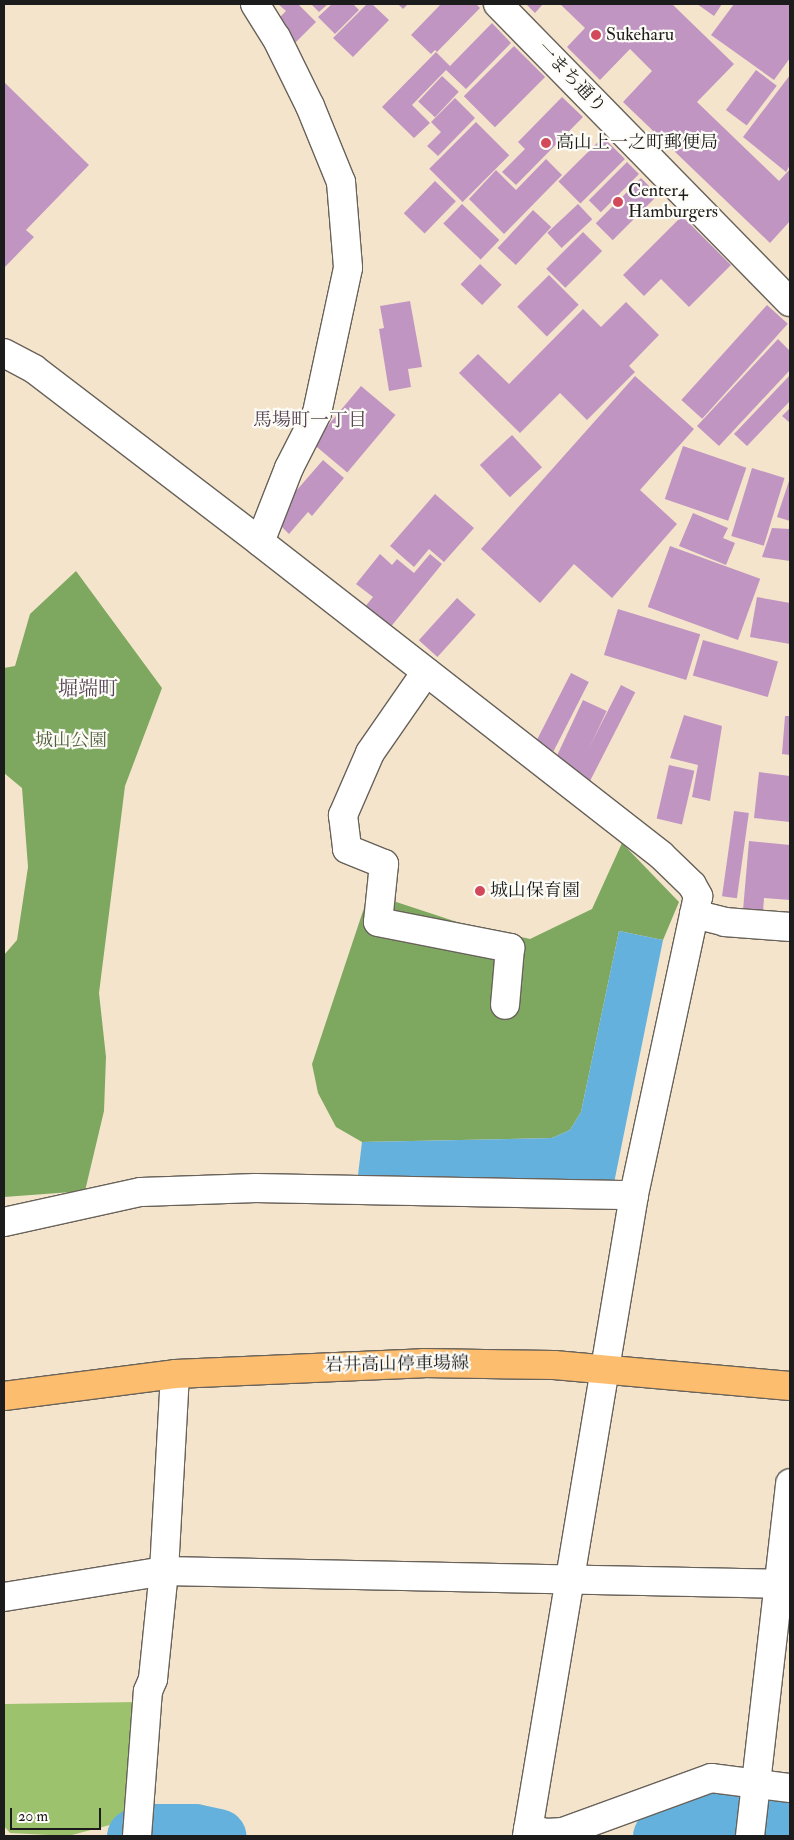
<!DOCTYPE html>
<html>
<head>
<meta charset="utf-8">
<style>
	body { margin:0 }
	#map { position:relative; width:794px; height:1840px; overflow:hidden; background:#f4e4cc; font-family:"IM FELL Double Pica","Noto Serif JP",serif }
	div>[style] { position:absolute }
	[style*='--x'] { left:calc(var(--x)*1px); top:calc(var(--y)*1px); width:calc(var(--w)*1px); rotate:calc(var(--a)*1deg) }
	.green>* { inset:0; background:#9dc26d }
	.forest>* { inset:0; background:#7ea860 }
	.water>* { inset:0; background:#64b1dd }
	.river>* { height:55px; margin:-27.5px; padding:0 27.5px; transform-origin:27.5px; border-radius:27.5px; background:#64b1dd }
	.building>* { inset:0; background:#c195c2; transform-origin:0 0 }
	.roads { filter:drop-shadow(1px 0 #68625a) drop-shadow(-1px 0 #68625a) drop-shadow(0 1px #68625a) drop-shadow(0 -1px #68625a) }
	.minor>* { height:28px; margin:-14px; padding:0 14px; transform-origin:14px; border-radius:14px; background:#fff }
	.major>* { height:28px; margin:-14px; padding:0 14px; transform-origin:14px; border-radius:14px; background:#fcbd6f }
	.dots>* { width:14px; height:14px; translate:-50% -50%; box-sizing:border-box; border:2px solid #fdfcf7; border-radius:50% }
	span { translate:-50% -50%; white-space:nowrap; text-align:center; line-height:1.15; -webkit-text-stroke:4.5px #fdfcf7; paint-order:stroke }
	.poi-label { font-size:18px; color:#1c1c1c }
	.left { translate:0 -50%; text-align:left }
	.street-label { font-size:18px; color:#1c1c1c }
	.park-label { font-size:18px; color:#505e3c }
	.neighbourhood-label { font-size:19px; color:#564656 }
	.quarter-label { font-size:20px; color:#564656 }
	.frame { position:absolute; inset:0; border:5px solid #1c1c1c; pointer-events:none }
	.scale { position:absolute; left:10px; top:1808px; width:91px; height:22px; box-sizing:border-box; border:2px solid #1c1c1c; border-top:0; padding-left:6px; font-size:15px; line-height:18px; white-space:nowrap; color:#1c1c1c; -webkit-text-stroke:4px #fdfcf7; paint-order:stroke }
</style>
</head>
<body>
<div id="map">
	<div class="green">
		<i style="clip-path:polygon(137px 1702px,129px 1820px,68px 1836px,10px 1833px,4px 1826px,4px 1704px)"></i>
	</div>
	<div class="forest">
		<i style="clip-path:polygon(76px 571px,162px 688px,125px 786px,99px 993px,106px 1057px,104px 1111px,85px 1191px,4px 1197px,4px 955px,17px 940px,28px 867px,22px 788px,4px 773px,4px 668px,15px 666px,30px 614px)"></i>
		<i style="clip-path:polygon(622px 843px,679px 902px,663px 940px,619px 931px,581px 1112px,570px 1130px,552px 1138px,362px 1142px,336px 1127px,318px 1093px,312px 1064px,369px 893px,463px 924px,530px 939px,592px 909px)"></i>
	</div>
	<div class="water">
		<i style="clip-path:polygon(619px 931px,663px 940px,614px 1183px,358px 1175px,362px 1142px,552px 1138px,570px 1130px,581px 1112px)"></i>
	</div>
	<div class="river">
		<i style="--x:134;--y:1836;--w:19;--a:-16"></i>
		<i style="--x:152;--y:1831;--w:42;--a:0"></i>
		<i style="--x:194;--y:1831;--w:25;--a:12"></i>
		<i style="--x:660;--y:1836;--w:37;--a:-24"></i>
		<i style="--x:694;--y:1821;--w:27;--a:-13"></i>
		<i style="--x:720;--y:1815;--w:71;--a:7.3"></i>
	</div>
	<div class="building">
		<i style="clip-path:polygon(278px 4px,298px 4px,316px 22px,295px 43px,275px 22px,286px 11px)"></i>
		<i style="clip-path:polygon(311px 4px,328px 4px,319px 12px)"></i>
		<i style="clip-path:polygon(332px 4px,353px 4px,359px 10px,335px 34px,318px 17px)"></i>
		<i style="clip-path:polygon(367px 4px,372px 4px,389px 20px,353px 57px,333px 38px)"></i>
		<i style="clip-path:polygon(398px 4px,408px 4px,403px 9px)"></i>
		<i style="clip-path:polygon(441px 4px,476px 4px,480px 8px,437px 52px,435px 50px,431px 54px,411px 35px)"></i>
		<i style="clip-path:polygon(526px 4px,543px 4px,535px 13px)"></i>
		<i style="clip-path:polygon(560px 4px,672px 4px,734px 64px,697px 102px,779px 181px,790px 169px,790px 221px,770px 243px,623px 102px,652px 71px,630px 49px,600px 80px,567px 47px,585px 28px)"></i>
		<i style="clip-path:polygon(697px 4px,722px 4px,714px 16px)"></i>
		<i style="clip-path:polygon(734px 4px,790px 4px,790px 58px,774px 80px,711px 35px)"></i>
		<i style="clip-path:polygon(492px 23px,511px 43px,466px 89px,446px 70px,412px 105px,430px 123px,414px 138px,382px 107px,436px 52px,450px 66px)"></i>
		<i style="left:514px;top:46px;width:44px;height:71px;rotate:45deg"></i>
		<i style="left:756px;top:70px;width:26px;height:50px;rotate:37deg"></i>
		<i style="clip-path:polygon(790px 75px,790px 165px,786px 172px,743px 137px)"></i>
		<i style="left:442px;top:76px;width:23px;height:35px;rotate:43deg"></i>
		<i style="clip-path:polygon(4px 82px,89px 165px,26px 230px,34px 237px,4px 268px)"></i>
		<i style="clip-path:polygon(562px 97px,583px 117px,516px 185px,502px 172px,525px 149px,518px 142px)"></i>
		<i style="clip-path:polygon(455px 98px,475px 118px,438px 156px,427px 146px,441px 132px,431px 122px)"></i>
		<i style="left:476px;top:122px;width:47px;height:66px;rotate:45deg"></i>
		<i style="left:603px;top:137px;width:31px;height:63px;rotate:45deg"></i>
		<i style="clip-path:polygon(546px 159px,562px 175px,504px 234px,469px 199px,496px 170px,516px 190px)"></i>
		<i style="left:627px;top:162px;width:17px;height:54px;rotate:45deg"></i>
		<i style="left:641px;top:178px;width:24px;height:64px;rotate:45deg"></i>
		<i style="left:435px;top:181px;width:29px;height:45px;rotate:44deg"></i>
		<i style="left:462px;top:204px;width:52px;height:27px;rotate:44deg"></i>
		<i style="left:578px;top:204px;width:21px;height:42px;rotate:47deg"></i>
		<i style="left:533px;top:210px;width:25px;height:52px;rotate:43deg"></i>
		<i style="clip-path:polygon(682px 216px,731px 265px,689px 307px,661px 279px,644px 296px,623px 275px)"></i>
		<i style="left:583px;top:232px;width:27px;height:52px;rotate:45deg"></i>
		<i style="left:480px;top:264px;width:30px;height:28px;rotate:44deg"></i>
		<i style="left:549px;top:275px;width:42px;height:45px;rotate:45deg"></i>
		<i style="clip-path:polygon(410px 301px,422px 367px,408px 369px,411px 387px,389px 391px,379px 329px,384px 328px,380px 306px)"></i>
		<i style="clip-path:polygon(626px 302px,659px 335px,629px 366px,635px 372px,587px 420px,560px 393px,520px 433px,459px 373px,478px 354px,509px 384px,583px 309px,601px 327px)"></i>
		<i style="left:767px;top:305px;width:28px;height:128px;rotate:42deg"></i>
		<i style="clip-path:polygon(778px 339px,790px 351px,790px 370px,719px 446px,697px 426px)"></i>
		<i style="clip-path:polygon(790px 375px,790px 401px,747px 446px,734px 434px)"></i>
		<i style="clip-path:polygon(635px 376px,694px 429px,640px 490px,677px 524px,612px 598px,574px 564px,540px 603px,481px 549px)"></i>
		<i style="left:361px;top:386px;width:45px;height:75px;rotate:40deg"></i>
		<i style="clip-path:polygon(790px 408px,790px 423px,782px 416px)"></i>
		<i style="left:512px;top:435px;width:44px;height:44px;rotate:47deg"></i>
		<i style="left:683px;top:446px;width:67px;height:56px;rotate:19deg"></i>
		<i style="clip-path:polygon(323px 460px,344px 478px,312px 516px,308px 512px,289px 534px,280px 525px,289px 499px)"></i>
		<i style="left:752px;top:468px;width:34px;height:71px;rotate:17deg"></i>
		<i style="clip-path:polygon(790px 478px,790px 521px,777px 517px)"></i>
		<i style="clip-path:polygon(435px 494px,474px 528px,444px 562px,429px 549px,414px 567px,390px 546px)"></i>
		<i style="clip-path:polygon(693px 513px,728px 528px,723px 538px,735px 543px,726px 565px,679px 546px)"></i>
		<i style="clip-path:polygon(772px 528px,790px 529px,790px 561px,762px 557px)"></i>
		<i style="left:670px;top:546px;width:96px;height:65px;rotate:20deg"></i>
		<i style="clip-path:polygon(380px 554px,392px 565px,397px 559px,414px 573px,430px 554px,442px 564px,389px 629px,364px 608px,373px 597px,356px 584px)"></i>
		<i style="clip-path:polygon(757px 597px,790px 603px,790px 644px,750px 637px)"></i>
		<i style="left:457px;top:598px;width:25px;height:57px;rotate:42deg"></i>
		<i style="left:618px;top:609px;width:86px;height:48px;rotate:17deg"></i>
		<i style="left:703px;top:640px;width:78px;height:37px;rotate:16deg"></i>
		<i style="left:571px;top:673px;width:20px;height:78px;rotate:27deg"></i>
		<i style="left:621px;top:685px;width:16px;height:100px;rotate:27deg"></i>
		<i style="left:583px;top:700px;width:26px;height:66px;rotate:25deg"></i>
		<i style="clip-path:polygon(684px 715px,722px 726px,710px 801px,692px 797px,698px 765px,670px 758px)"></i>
		<i style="clip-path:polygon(785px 716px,790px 716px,790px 755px,782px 754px)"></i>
		<i style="left:669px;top:765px;width:26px;height:55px;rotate:13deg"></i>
		<i style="clip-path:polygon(759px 772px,790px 776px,790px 822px,754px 818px)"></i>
		<i style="left:734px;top:811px;width:15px;height:86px;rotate:8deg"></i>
		<i style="clip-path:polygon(749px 841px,790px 845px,790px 900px,764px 898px,763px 912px,743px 910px)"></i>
	</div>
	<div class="roads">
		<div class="minor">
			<i style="--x:255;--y:4;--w:39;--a:58"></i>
			<i style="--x:276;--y:37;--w:77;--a:63.8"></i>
			<i style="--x:310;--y:106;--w:82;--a:67.8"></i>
			<i style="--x:341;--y:182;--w:86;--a:85.3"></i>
			<i style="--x:348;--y:268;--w:148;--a:102.1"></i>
			<i style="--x:317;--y:413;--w:62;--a:117"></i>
			<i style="--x:289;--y:468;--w:79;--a:111.4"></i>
			<i style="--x:498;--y:4;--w:417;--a:45.6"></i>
			<i style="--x:4;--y:353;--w:34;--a:28"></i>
			<i style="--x:34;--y:369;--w:285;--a:37.4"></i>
			<i style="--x:260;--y:542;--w:509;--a:37.97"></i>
			<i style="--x:661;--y:855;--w:43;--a:44.1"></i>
			<i style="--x:692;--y:885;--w:13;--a:61"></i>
			<i style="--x:698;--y:896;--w:306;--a:102.1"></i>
			<i style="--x:634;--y:1195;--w:650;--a:99.48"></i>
			<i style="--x:426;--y:672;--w:98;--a:124.7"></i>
			<i style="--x:370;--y:753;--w:68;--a:113.5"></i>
			<i style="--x:343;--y:815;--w:34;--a:83"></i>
			<i style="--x:347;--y:849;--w:40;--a:22"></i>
			<i style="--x:384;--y:864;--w:58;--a:95.9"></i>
			<i style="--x:378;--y:922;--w:135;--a:11.1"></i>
			<i style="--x:510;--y:948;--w:57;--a:95"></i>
			<i style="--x:694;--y:914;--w:32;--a:14"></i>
			<i style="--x:725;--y:922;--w:65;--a:4.4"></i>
			<i style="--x:4;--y:1222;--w:140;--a:-12.4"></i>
			<i style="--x:141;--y:1192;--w:115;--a:-2"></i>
			<i style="--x:256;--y:1188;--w:378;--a:1.1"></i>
			<i style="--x:4;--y:1597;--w:162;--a:-9.2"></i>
			<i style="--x:164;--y:1571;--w:626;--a:1.19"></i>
			<i style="--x:528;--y:1829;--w:19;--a:12"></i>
			<i style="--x:547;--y:1833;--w:16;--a:-4"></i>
			<i style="--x:563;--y:1832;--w:158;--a:-20"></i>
			<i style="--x:711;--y:1778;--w:80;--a:7.2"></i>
			<i style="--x:137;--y:1836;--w:145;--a:-85.7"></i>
			<i style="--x:148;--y:1691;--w:13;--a:-67"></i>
			<i style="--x:153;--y:1679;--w:109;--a:-84.2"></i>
			<i style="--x:164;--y:1571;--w:197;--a:-86.8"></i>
			<i style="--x:750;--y:1836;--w:355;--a:-83.5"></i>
		</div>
		<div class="major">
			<i style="--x:4;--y:1396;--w:172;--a:-7.3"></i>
			<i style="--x:175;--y:1374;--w:248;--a:-2.5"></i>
			<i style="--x:423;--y:1363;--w:131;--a:0.9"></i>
			<i style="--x:554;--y:1365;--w:237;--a:5.1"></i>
		</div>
	</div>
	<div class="dots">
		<i style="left:596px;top:35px;background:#d1495b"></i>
		<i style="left:546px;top:143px;background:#d1495b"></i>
		<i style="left:618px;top:202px;background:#d1495b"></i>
		<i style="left:480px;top:891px;background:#d1495b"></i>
	</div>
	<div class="poi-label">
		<span class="left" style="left:606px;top:35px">Sukeharu</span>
		<span class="left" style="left:556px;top:143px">高山上一之町郵便局</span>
		<span class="left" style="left:628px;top:202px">Center4<br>Hamburgers</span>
		<span class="left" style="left:490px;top:891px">城山保育園</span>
	</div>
	<div class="street-label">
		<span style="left:571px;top:78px;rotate:46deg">一まち通り</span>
		<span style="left:397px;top:1365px;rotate:-1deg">岩井高山停車場線</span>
	</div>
	<div class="park-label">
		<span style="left:71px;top:741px">城山公園</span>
	</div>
	<div class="neighbourhood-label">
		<span style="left:310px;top:421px">馬場町一丁目</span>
	</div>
	<div class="quarter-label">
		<span style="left:88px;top:688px">堀端町</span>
	</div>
	<div class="frame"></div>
	<div class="scale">20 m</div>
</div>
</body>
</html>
